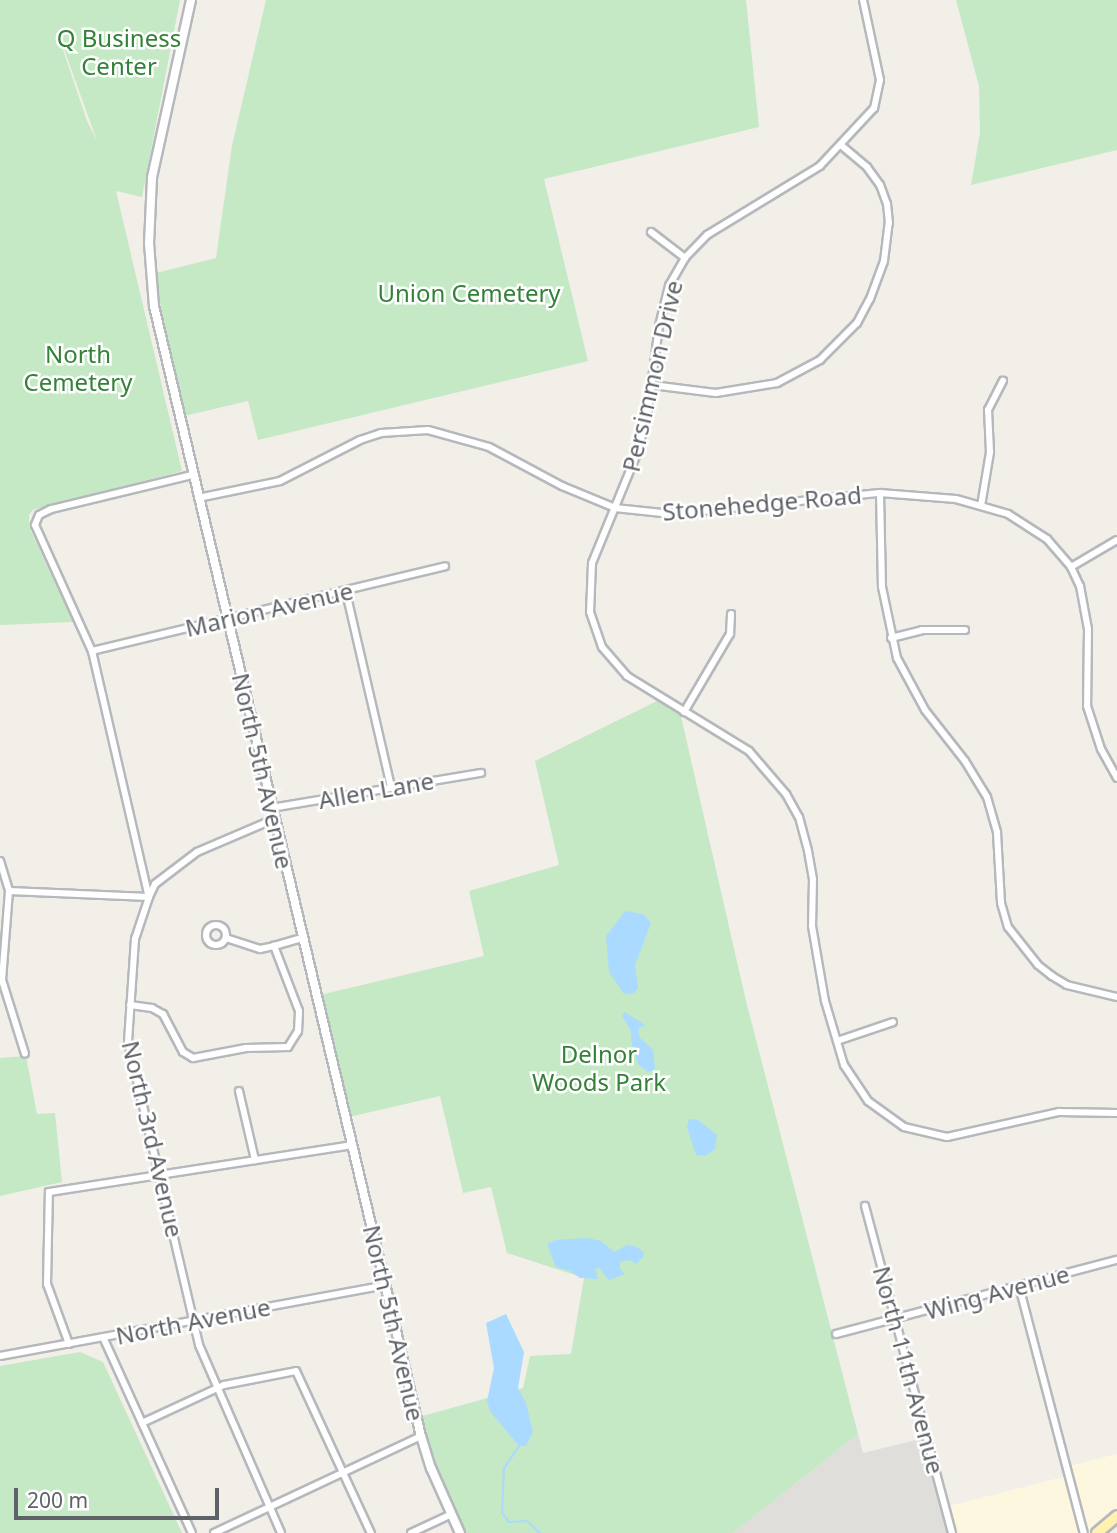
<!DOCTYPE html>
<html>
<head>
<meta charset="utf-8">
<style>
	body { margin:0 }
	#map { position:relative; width:1117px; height:1533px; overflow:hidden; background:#f1efe8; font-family:"Noto Sans",sans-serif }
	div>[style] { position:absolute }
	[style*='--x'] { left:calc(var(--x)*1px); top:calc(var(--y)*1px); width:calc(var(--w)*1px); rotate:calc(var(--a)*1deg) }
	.commercial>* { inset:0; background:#fef7e0 }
	.industrial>* { inset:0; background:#e0deda }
	.green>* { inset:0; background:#c5e8c5 }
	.water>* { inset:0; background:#aadaff }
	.stream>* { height:2px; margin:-1px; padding:0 1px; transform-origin:1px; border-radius:1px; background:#aadaff }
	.roads { filter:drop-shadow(2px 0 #b5b8bc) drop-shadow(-2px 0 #b5b8bc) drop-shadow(0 2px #b5b8bc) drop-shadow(0 -2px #b5b8bc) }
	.minor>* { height:6px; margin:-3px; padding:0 3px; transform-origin:3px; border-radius:3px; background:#fff }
	.minor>.ring { margin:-3px; padding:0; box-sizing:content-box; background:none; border:6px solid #fff; border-radius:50% }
	.secondary>* { height:8px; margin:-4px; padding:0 4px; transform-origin:4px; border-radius:4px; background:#fff }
	.primary>* { height:10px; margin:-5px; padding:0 5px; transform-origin:5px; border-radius:5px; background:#fff2af }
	span { translate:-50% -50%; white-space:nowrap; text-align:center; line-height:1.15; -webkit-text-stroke:5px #fff; paint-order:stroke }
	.park-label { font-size:24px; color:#348238 }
	.street-label { font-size:24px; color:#5f6368 }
	.scale { position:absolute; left:14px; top:1488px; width:205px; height:32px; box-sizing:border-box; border:4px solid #5f6368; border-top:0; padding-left:9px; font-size:21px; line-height:24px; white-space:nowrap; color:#5f6368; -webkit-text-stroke:5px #fff; paint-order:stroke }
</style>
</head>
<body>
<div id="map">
	<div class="commercial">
		<i style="clip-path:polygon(1117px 1454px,1117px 1513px,1094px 1533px,1086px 1533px,1069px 1466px)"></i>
		<i style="clip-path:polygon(1067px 1476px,1082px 1533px,955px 1533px,949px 1506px)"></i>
	</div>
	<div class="industrial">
		<i style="clip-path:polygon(858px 1434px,863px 1453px,924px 1438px,950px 1533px,733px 1533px)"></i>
	</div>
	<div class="green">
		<i style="clip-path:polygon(evenodd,0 0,180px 0,142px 197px,116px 191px,182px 471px,33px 510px,29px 515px,29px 527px,73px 622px,0 625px,0 0,58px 35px,59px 35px,97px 141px,87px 121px,58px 35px)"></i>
		<i style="clip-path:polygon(266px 0,746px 0,759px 127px,544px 179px,588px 361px,258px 440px,248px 401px,184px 416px,165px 336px,156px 273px,216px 258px,232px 146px)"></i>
		<i style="clip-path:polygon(956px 0,1117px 0,1117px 150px,971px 185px,980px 133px,979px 86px)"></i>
		<i style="clip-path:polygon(659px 700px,680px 712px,746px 1001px,858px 1434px,733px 1533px,464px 1533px,433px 1467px,419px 1417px,523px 1388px,530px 1356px,571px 1354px,584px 1278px,507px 1253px,491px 1187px,463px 1193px,440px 1096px,349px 1117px,320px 995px,484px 956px,469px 891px,559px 865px,535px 761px)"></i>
		<i style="clip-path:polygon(26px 1056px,37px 1114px,55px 1113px,62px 1182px,0 1196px,0 1058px)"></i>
		<i style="clip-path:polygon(80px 1352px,103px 1362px,182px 1533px,0 1533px,0 1366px)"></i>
	</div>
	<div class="water">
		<i style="clip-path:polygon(625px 911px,643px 914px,651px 923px,635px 965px,638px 988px,634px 993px,624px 994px,609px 972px,606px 936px)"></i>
		<i style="clip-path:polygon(625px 1012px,645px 1025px,638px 1029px,640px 1038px,653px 1050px,655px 1069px,648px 1072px,638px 1064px,632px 1045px,631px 1031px,622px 1016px)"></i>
		<i style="clip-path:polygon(689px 1119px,698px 1120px,717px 1135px,715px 1149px,705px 1156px,696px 1155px,687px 1127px)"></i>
		<i style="clip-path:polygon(587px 1238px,601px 1241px,614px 1252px,627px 1245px,634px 1246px,643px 1251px,644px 1256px,636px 1264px,630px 1260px,620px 1262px,620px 1269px,625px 1274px,609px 1280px,599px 1268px,595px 1269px,598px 1279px,580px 1278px,570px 1271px,556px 1267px,547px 1244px,556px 1240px)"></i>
		<i style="clip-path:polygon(506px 1314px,524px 1352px,518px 1388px,526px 1403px,533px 1432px,526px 1446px,519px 1446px,490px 1411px,487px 1401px,494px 1368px,486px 1323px)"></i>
	</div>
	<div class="stream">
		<i style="--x:519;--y:1446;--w:27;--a:124"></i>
		<i style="--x:504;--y:1468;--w:45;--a:92.5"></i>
		<i style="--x:502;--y:1513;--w:11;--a:52"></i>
		<i style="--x:509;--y:1522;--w:18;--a:-3"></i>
		<i style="--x:527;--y:1521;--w:18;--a:43"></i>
	</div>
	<div class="roads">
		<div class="minor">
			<i style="--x:863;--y:0;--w:82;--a:78"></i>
			<i style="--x:880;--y:80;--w:29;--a:102"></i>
			<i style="--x:874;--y:108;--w:79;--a:133"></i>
			<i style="--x:820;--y:166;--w:132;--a:148.6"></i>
			<i style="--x:707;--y:235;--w:32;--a:134"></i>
			<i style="--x:685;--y:258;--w:32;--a:120"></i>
			<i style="--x:669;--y:286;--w:41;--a:104"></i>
			<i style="--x:659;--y:326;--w:85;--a:97.5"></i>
			<i style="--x:648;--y:410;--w:42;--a:103.7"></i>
			<i style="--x:638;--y:451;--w:121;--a:112.3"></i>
			<i style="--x:592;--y:563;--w:49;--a:92.3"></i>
			<i style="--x:590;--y:612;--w:37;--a:71"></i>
			<i style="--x:602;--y:647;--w:38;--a:49"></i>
			<i style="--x:627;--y:676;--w:143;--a:31.6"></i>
			<i style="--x:749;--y:751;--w:57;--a:49.3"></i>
			<i style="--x:786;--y:794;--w:26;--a:61"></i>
			<i style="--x:799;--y:817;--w:35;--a:75"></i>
			<i style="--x:808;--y:851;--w:28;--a:80"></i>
			<i style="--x:813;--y:879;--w:47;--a:91.2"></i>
			<i style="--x:812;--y:926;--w:76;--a:80.2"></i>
			<i style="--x:825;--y:1001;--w:67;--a:73.5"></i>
			<i style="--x:844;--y:1065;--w:43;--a:56.3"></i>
			<i style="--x:868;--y:1101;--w:44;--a:35.8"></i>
			<i style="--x:904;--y:1127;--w:44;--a:13.1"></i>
			<i style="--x:947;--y:1137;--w:115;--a:-12.6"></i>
			<i style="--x:1059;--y:1112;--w:58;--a:1"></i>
			<i style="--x:651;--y:232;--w:43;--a:37.4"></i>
			<i style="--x:652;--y:385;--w:64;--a:7.1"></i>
			<i style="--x:716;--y:393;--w:62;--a:-9.3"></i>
			<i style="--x:777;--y:383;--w:49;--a:-28.1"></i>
			<i style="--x:820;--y:360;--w:52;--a:-45"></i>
			<i style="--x:857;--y:323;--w:27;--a:-62"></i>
			<i style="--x:870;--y:299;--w:40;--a:-69.8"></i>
			<i style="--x:884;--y:261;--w:38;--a:-83"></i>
			<i style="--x:889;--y:223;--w:19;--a:-96"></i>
			<i style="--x:887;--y:204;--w:20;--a:-110"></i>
			<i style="--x:880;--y:185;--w:22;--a:-126"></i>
			<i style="--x:867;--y:167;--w:34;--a:-140"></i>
			<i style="--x:192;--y:475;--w:145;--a:166.4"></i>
			<i style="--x:51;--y:509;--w:13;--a:153"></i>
			<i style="--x:39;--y:515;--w:11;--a:112"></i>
			<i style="--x:35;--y:525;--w:138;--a:65.7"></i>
			<i style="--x:92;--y:651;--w:253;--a:77"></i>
			<i style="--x:149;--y:897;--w:44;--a:108.4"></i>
			<i style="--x:135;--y:939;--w:103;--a:93.9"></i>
			<i style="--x:128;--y:1042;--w:311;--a:76.8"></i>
			<i style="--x:199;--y:1345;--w:205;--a:66.4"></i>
			<i style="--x:880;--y:493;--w:94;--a:88.8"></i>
			<i style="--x:882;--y:587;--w:73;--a:78.1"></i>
			<i style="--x:897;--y:658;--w:59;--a:61.7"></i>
			<i style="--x:925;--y:710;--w:65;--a:51.9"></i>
			<i style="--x:965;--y:761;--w:42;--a:58.6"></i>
			<i style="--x:987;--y:797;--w:37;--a:74"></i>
			<i style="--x:997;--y:833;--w:70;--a:86.7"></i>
			<i style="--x:1001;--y:903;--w:25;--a:74"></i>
			<i style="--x:1008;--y:927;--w:48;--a:51.7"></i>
			<i style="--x:1038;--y:965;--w:18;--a:38"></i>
			<i style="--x:1052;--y:976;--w:17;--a:31"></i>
			<i style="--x:1067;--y:985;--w:51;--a:13.5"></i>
			<i style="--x:198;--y:498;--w:84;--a:-11.7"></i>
			<i style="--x:280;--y:481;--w:90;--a:-27.1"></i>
			<i style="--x:360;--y:440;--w:22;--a:-18"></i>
			<i style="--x:381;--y:433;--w:47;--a:-3.7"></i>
			<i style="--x:428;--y:430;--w:63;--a:15.6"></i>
			<i style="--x:489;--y:447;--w:83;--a:28.1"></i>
			<i style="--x:562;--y:486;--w:57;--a:22.5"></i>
			<i style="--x:615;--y:508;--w:57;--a:6"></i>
			<i style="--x:672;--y:514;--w:209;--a:-5.8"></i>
			<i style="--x:880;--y:493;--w:76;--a:4.5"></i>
			<i style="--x:956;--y:499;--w:54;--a:16.1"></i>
			<i style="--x:1008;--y:514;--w:46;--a:32.7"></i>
			<i style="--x:1047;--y:539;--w:37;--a:49"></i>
			<i style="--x:1071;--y:567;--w:21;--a:65"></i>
			<i style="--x:1080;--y:586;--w:44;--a:79.5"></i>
			<i style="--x:1088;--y:629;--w:77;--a:90.7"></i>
			<i style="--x:1087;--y:706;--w:45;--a:72"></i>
			<i style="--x:1101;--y:749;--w:33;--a:61"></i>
			<i style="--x:981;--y:506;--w:55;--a:-80.5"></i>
			<i style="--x:990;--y:452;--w:42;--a:-92.7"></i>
			<i style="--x:988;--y:410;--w:33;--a:-63"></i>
			<i style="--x:1071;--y:567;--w:53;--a:-30.4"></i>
			<i style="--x:346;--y:592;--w:200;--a:77"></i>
			<i style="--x:891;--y:638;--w:32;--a:-14"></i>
			<i style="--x:922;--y:630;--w:43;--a:0"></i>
			<i style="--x:92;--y:651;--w:363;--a:-13.5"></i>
			<i style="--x:684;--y:712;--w:91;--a:-59.5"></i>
			<i style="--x:730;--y:634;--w:20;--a:-87"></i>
			<i style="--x:271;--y:808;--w:213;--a:-9.5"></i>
			<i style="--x:0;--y:861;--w:31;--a:73"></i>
			<i style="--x:9;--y:891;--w:89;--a:94.5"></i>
			<i style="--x:2;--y:980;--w:77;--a:72.7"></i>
			<i style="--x:9;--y:891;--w:140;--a:2.5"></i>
			<i style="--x:149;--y:897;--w:14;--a:-65"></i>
			<i style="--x:155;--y:884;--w:53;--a:-37.3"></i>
			<i style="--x:197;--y:852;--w:84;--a:-23.2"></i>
			<i class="ring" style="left:206px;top:925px;width:14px;height:14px"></i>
			<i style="--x:226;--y:938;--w:36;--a:18"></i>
			<i style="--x:260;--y:949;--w:14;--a:-12"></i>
			<i style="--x:130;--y:1005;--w:22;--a:8"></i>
			<i style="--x:152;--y:1008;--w:13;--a:29"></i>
			<i style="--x:163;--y:1014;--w:43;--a:62.2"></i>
			<i style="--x:183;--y:1052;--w:12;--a:31"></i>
			<i style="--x:193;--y:1058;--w:54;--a:-10.7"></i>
			<i style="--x:246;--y:1048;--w:42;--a:-1.4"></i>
			<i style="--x:288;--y:1047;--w:19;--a:-58"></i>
			<i style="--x:298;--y:1031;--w:20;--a:-87"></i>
			<i style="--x:299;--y:1011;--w:70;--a:-111"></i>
			<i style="--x:274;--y:946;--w:29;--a:-16"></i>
			<i style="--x:837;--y:1041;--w:59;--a:-18.7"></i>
			<i style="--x:239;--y:1091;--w:71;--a:76.9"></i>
			<i style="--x:865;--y:1206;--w:338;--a:75.1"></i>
			<i style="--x:1019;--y:1286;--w:255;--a:75.3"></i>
			<i style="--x:836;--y:1334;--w:291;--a:-14.8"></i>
			<i style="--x:103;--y:1337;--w:215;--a:65.6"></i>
			<i style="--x:69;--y:1344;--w:64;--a:-110.1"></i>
			<i style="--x:47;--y:1284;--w:92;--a:-88.8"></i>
			<i style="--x:49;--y:1192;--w:306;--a:-8.8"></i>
			<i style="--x:0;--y:1356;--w:391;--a:-10.4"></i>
			<i style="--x:142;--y:1423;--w:90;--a:-24.9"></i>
			<i style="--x:224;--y:1385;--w:73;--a:-11"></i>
			<i style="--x:296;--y:1371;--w:179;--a:65.2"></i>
			<i style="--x:214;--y:1533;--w:229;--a:-25.1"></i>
			<i style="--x:411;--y:1533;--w:45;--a:-24.9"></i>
		</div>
		<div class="secondary">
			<i style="--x:191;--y:0;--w:182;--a:102.4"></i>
			<i style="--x:152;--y:178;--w:65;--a:92.6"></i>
			<i style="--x:149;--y:243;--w:63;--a:85.5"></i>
			<i style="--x:154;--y:306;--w:1161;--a:76.71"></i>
			<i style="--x:421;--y:1436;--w:34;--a:73"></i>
			<i style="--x:431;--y:1468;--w:71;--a:66"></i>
		</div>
		<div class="primary">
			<i style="--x:1097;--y:1533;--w:26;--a:-40"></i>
		</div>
	</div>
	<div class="park-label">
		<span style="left:119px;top:52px">Q Business<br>Center</span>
		<span style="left:469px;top:293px">Union Cemetery</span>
		<span style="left:78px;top:368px">North<br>Cemetery</span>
		<span style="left:599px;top:1068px">Delnor<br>Woods Park</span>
	</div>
	<div class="street-label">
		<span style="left:652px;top:376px;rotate:-77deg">Persimmon Drive</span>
		<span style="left:762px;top:503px;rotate:-5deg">Stonehedge Road</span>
		<span style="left:269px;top:609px;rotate:-13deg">Marion Avenue</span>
		<span style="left:263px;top:771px;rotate:77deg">North 5th Avenue</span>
		<span style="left:376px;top:790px;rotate:-10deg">Allen Lane</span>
		<span style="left:153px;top:1139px;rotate:77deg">North 3rd Avenue</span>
		<span style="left:997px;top:1292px;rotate:-15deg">Wing Avenue</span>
		<span style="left:193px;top:1321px;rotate:-11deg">North Avenue</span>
		<span style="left:394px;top:1323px;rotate:77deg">North 5th Avenue</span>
		<span style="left:909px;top:1370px;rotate:75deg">North 11th Avenue</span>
	</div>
	<div class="scale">200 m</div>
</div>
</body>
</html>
